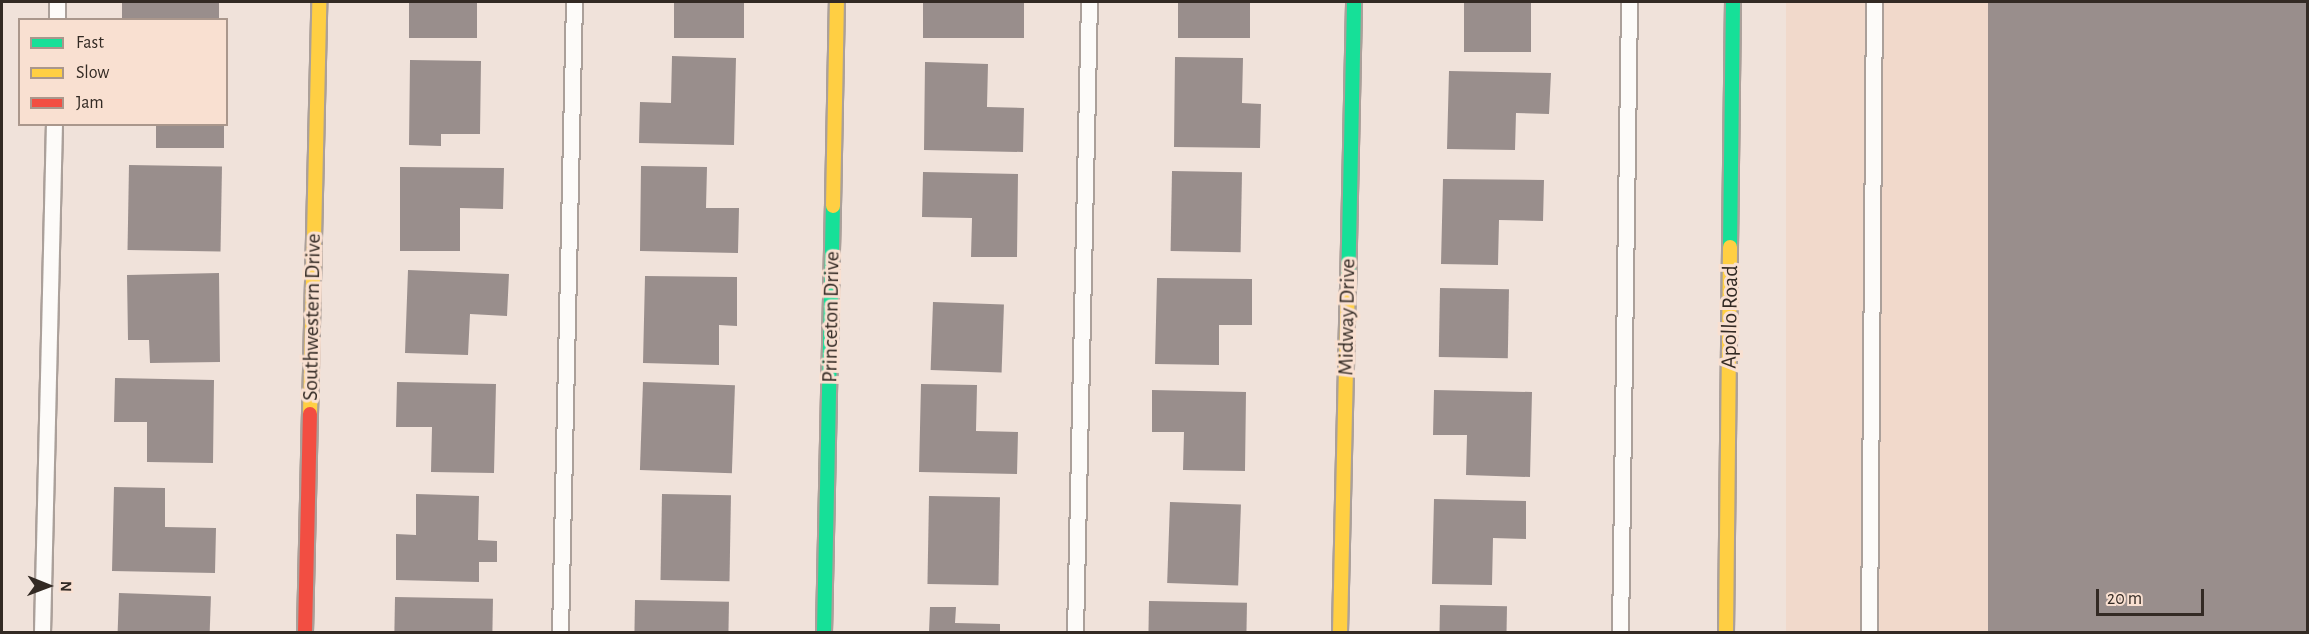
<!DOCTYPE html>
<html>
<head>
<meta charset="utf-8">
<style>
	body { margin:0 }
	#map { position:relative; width:2309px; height:634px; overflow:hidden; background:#f0e2da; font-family:"Alegreya Sans",sans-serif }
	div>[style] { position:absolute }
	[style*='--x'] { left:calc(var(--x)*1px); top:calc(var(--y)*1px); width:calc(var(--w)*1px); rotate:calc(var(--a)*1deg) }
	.built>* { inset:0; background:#f1d9cb; transform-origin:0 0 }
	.building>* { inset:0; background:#998e8c; transform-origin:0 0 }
	.roads { filter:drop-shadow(2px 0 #aba09a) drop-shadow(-2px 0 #aba09a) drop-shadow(0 2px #aba09a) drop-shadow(0 -2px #aba09a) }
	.lane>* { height:15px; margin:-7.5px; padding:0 7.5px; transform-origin:7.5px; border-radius:7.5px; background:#fdfbf9 }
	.fast>* { height:14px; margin:-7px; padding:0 7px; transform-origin:7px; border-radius:7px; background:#16e098 }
	.slow>* { height:14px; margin:-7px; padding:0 7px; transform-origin:7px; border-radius:7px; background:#ffcf43 }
	.jam>* { height:14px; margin:-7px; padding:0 7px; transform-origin:7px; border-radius:7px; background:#f24e42 }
	span { translate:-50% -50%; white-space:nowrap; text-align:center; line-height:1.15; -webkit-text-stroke:6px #f9e0d1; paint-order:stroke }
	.street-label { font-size:22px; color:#332a24 }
	.frame { position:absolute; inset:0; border:3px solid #332a24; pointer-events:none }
	.legend { position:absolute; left:18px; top:18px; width:210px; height:108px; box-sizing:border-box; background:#f9e0d1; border:2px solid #aa978c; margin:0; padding:8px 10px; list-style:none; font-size:18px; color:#332a24 }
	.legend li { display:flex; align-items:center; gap:12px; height:30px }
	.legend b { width:30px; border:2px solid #aa978c }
	.north { position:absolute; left:18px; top:556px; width:60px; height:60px; -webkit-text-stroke:4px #f9e0d1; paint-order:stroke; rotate:91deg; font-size:16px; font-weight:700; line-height:24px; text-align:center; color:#332a24 }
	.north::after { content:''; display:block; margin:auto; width:21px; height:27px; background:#332a24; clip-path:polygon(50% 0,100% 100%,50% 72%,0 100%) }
	.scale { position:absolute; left:2096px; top:589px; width:108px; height:27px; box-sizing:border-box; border:3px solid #332a24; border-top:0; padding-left:8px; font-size:18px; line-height:21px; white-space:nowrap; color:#332a24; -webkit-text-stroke:4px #f9e0d1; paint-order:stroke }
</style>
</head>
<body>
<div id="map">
	<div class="built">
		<i style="left:1786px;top:2px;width:521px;height:630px"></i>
	</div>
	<div class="building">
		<i style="left:122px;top:2px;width:97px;height:18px"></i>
		<i style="left:409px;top:2px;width:68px;height:36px"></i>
		<i style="left:674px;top:2px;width:70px;height:36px"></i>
		<i style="left:923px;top:2px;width:101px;height:36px"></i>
		<i style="left:1178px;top:2px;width:72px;height:36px"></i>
		<i style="left:1464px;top:2px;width:67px;height:50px"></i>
		<i style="left:1988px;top:2px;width:320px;height:630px"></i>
		<i style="clip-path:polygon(672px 56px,736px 58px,734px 145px,639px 143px,640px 102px,671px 103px)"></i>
		<i style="clip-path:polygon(1175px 57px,1243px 58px,1242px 103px,1261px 104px,1260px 148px,1174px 147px)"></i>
		<i style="clip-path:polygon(410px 60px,481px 61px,480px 134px,441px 134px,441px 146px,409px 145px)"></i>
		<i style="clip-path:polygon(925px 62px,988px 64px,987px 107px,1024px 108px,1023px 152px,924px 150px)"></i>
		<i style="clip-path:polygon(1449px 71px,1551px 73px,1549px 114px,1516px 113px,1515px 150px,1447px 149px)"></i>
		<i style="left:156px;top:124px;width:68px;height:24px"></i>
		<i style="left:129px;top:165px;width:93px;height:85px;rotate:1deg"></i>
		<i style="clip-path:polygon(641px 166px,707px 167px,706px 208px,739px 208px,738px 253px,640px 251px)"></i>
		<i style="clip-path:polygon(400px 167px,504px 168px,503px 209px,460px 208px,460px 251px,400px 251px)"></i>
		<i style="left:1172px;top:171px;width:70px;height:80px;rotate:1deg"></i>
		<i style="clip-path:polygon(923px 172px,1018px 174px,1017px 257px,971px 257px,972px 218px,922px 217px)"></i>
		<i style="clip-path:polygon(1443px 179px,1544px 180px,1543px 221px,1499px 220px,1498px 265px,1441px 264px)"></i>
		<i style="clip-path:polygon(408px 270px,509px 274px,507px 316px,470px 314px,468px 355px,405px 353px)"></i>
		<i style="clip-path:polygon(219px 273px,220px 362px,150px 363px,149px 340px,128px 340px,127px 275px)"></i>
		<i style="clip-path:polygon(645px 276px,737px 277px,737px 326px,719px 325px,719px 365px,643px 363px)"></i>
		<i style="clip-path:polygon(1157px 278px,1252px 279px,1252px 325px,1219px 325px,1219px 365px,1155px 364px)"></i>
		<i style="left:1440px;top:288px;width:69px;height:69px;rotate:1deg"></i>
		<i style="left:933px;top:302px;width:71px;height:68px;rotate:2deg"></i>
		<i style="clip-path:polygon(115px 378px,214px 380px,213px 463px,147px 462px,147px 422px,114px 422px)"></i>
		<i style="clip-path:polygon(397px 382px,496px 384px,494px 473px,431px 472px,432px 427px,396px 427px)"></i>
		<i style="left:643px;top:382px;width:92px;height:88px;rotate:2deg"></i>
		<i style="clip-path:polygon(921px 384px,977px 385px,976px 431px,1018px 432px,1017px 474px,919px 472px)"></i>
		<i style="clip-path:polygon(1152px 390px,1246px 392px,1245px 471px,1183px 470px,1184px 432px,1152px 432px)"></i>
		<i style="clip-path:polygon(1434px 390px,1532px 392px,1530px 477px,1466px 475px,1467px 435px,1433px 435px)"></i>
		<i style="clip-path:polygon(114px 487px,165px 488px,165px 527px,216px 528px,215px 573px,112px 571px)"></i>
		<i style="clip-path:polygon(416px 494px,479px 496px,478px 540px,497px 541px,497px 562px,479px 562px,479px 582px,396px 580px,396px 534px,416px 535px)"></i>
		<i style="left:662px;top:494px;width:69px;height:86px;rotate:1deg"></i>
		<i style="left:929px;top:496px;width:71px;height:88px;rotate:1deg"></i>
		<i style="clip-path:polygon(1434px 499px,1526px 501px,1526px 539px,1493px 538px,1492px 585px,1432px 584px)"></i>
		<i style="left:1170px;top:502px;width:71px;height:81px;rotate:2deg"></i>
		<i style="left:119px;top:593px;width:92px;height:39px;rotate:2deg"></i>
		<i style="left:395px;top:597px;width:98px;height:35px;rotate:1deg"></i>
		<i style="left:635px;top:600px;width:94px;height:32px;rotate:1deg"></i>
		<i style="left:1149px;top:601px;width:98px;height:31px;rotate:1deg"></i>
		<i style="left:1440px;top:605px;width:67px;height:27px;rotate:1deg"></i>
		<i style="clip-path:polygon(930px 607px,956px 607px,955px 623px,1000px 624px,1000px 632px,929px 632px)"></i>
	</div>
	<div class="roads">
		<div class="lane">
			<i style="--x:57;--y:20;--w:18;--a:-90"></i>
			<i style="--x:42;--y:632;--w:508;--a:-88.65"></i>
			<i style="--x:560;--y:632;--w:630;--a:-88.73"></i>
			<i style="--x:1075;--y:632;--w:630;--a:-88.73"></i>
			<i style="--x:1620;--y:632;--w:630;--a:-89.18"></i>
			<i style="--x:1869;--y:632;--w:630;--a:-89.55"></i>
		</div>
		<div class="fast">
			<i style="--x:1730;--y:247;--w:245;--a:-89.3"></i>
			<i style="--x:1348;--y:291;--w:289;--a:-88.8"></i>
			<i style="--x:824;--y:632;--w:426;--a:-88.8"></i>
		</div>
		<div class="slow">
			<i style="--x:833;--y:206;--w:204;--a:-88.9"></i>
			<i style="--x:310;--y:414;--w:412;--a:-88.7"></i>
			<i style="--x:1340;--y:632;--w:341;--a:-88.7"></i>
			<i style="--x:1726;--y:632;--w:385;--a:-89.4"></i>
		</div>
		<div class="jam">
			<i style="--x:305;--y:632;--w:218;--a:-88.7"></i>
		</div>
	</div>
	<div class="street-label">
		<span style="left:312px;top:317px;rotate:-89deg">Southwestern Drive</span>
		<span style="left:831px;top:317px;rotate:-89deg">Princeton Drive</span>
		<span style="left:1347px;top:317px;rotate:-89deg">Midway Drive</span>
		<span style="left:1730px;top:317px;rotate:-89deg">Apollo Road</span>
	</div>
	<div class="frame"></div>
	<ul class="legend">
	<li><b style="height:8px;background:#16e098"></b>Fast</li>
	<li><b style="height:8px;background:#ffcf43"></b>Slow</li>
	<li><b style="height:8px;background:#f24e42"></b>Jam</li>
	</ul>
	<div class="north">N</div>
	<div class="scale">20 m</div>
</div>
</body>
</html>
